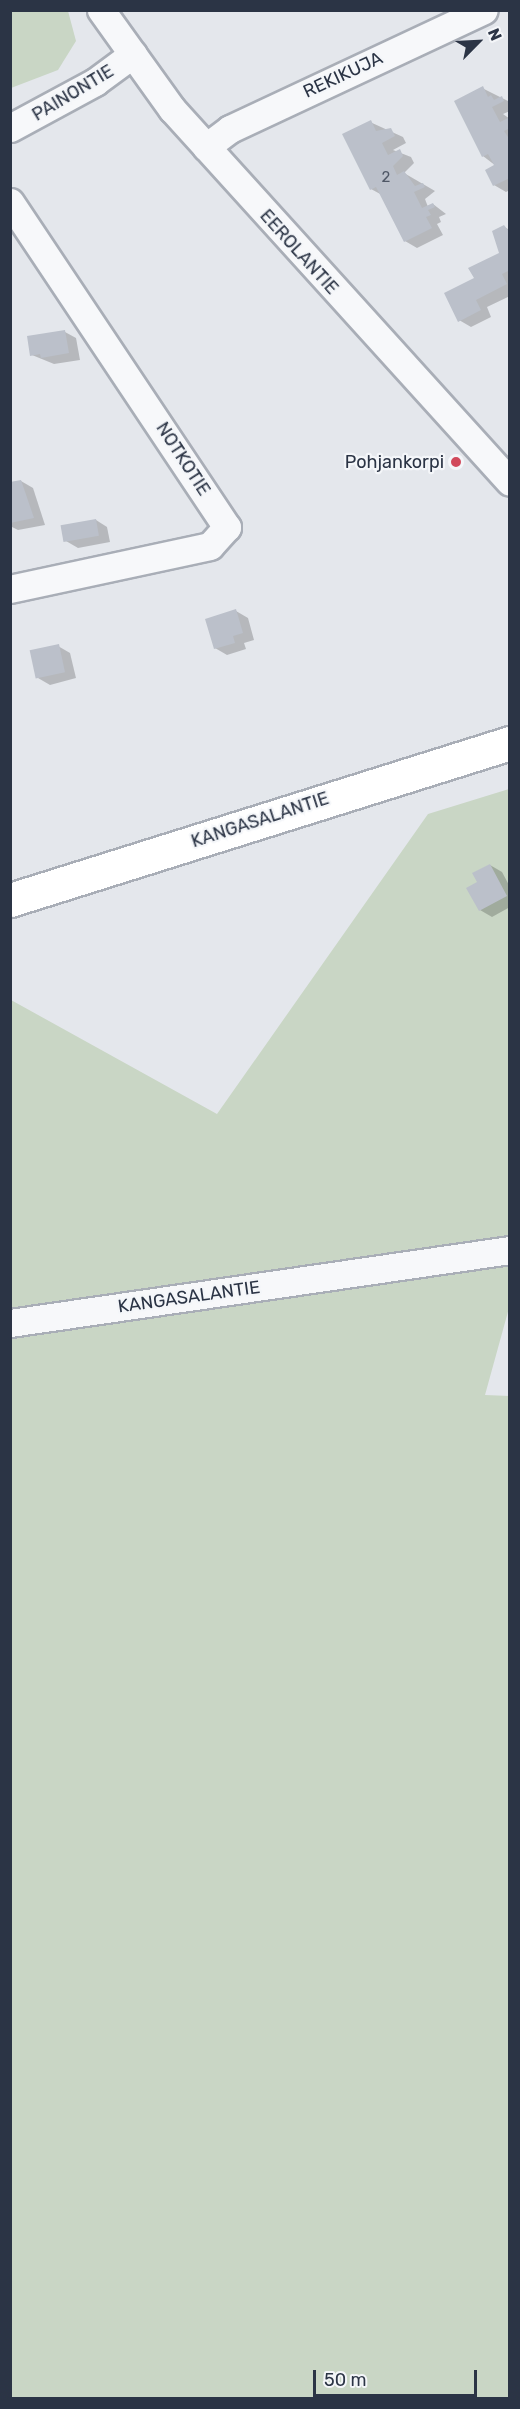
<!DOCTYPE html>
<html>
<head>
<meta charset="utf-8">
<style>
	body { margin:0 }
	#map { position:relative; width:520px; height:2409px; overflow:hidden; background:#e4e7ec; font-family:Rubik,sans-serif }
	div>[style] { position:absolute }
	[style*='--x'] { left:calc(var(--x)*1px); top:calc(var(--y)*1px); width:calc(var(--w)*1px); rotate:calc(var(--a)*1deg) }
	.green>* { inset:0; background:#c9d6c5 }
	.shadow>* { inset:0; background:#0003 }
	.building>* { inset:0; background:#bbc0ca; transform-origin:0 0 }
	.roads { filter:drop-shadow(2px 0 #a9aeb7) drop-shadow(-2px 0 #a9aeb7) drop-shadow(0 2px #a9aeb7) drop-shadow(0 -2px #a9aeb7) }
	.minor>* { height:27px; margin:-13.5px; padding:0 13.5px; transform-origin:13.5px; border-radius:13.5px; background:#f7f8fa }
	.major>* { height:33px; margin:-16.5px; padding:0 16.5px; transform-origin:16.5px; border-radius:16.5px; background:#fff }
	.dots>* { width:16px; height:16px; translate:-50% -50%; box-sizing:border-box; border:3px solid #f4f6f9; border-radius:50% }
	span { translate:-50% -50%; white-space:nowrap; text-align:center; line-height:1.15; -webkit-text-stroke:4.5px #f4f6f9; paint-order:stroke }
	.number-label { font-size:15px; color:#4f5766 }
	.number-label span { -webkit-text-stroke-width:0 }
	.street-label { font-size:18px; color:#2b3445 }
	.poi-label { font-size:18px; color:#2b3445 }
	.right { translate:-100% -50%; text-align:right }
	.frame { position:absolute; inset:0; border:12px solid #2b3445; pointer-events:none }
	.north { position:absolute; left:448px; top:12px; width:60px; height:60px; -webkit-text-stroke:4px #f4f6f9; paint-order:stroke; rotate:66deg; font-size:16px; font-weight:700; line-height:24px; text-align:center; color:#2b3445 }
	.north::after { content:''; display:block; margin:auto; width:21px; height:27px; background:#2b3445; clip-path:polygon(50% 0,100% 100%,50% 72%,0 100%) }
	.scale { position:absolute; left:313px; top:2370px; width:164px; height:27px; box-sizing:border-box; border:3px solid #2b3445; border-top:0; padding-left:8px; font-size:18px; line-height:21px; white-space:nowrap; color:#2b3445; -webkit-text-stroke:4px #f4f6f9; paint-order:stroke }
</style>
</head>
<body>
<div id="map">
	<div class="green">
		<i style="clip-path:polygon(11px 10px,68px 11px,76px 41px,58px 70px,11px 88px)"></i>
		<i style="clip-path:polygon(509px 789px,509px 1245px,11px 1325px,11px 1000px,217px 1114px,428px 814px)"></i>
		<i style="clip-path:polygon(509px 1250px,509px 1308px,485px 1395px,510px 1396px,509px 2398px,11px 2398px,10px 1329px)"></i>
	</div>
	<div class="shadow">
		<i style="clip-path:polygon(482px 88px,510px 102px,510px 111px,503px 114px,510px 119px,510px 190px,506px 192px,494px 185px,496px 166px,483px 156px)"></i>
		<i style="clip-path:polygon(370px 122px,403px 137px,406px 143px,393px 150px,411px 157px,414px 163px,404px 173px,435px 191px,425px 199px,428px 207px,433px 204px,446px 214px,439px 217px,441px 222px,437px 224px,443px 235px,417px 248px,405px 241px,382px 195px,371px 189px)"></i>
		<i style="clip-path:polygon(504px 227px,510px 230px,510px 296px,487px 307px,491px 317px,471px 327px,459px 320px,476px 279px,501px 254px)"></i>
		<i style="clip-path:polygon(65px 332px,76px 338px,80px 360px,54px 364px,32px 355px)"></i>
		<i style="clip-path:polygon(21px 481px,33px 488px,45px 525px,18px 530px,10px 526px,10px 483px)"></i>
		<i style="clip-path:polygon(96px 520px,107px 527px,110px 542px,78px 548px,66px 541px)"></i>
		<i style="clip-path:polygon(236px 611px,248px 618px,254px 640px,244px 643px,246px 649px,227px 655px,215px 648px)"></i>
		<i style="clip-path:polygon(58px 646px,70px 653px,76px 678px,50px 685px,38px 678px)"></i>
		<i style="clip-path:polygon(490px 865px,502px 872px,510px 887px,510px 907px,492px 917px,480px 910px,479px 883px)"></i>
	</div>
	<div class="building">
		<i style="clip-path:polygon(483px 86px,488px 97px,491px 95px,494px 100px,502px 96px,504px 101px,492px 107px,500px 122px,510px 117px,508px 129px,504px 131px,510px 140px,510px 178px,493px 186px,485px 170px,494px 165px,488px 154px,482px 157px,454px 101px)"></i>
		<i style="clip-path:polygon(371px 120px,376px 131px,391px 128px,395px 136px,382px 143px,388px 155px,400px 149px,403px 156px,393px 166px,397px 175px,404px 171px,415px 186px,423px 183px,425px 187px,414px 192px,422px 208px,433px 203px,435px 207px,428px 210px,431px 215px,426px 217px,432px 228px,404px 242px,376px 187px,370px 190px,342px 134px)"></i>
		<i style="clip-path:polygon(504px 225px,510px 233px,510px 270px,502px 274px,507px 284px,476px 300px,481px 310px,458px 322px,444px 293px,474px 278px,468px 268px,499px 253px,492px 231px)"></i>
		<i style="clip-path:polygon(65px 330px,69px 353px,41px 358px,40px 354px,30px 356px,27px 336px)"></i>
		<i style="clip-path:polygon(21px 480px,34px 518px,10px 523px,10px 482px)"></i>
		<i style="left:96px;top:519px;width:17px;height:36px;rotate:80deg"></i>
		<i style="clip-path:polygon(236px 609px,243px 633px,233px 636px,235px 643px,214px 649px,205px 619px)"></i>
		<i style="left:59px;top:644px;width:29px;height:30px;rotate:78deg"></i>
		<i style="clip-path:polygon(490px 864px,507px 896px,479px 911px,466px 888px,477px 882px,472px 873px)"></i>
	</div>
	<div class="roads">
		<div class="minor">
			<i style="--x:101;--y:10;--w:122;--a:54.4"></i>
			<i style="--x:172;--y:109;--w:503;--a:47.82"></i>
			<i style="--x:10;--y:128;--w:97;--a:-28.4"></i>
			<i style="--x:95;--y:82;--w:47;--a:-36.4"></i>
			<i style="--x:206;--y:147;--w:30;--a:-37"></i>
			<i style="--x:230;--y:129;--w:280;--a:-25.1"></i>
			<i style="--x:10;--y:202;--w:391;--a:56.3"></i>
			<i style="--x:227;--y:527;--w:25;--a:132"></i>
			<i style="--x:210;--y:546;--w:205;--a:167.9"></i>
			<i style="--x:10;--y:1323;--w:505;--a:-8.31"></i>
		</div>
		<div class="major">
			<i style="--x:10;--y:900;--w:524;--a:-17.43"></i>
		</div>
	</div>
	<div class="dots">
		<i style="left:456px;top:462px;background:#d1495b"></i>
	</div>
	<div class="number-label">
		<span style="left:386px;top:178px">2</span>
	</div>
	<div class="street-label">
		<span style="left:343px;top:75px;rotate:-25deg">REKIKUJA</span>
		<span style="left:73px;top:93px;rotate:-31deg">PAINONTIE</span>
		<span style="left:299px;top:252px;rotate:48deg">EEROLANTIE</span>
		<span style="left:183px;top:459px;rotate:57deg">NOTKOTIE</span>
		<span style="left:260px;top:820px;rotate:-18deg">KANGASALANTIE</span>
		<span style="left:189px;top:1297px;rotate:-8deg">KANGASALANTIE</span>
	</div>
	<div class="poi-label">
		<span class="right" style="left:444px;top:462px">Pohjankorpi</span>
	</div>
	<div class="frame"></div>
	<div class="north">N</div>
	<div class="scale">50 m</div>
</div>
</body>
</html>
